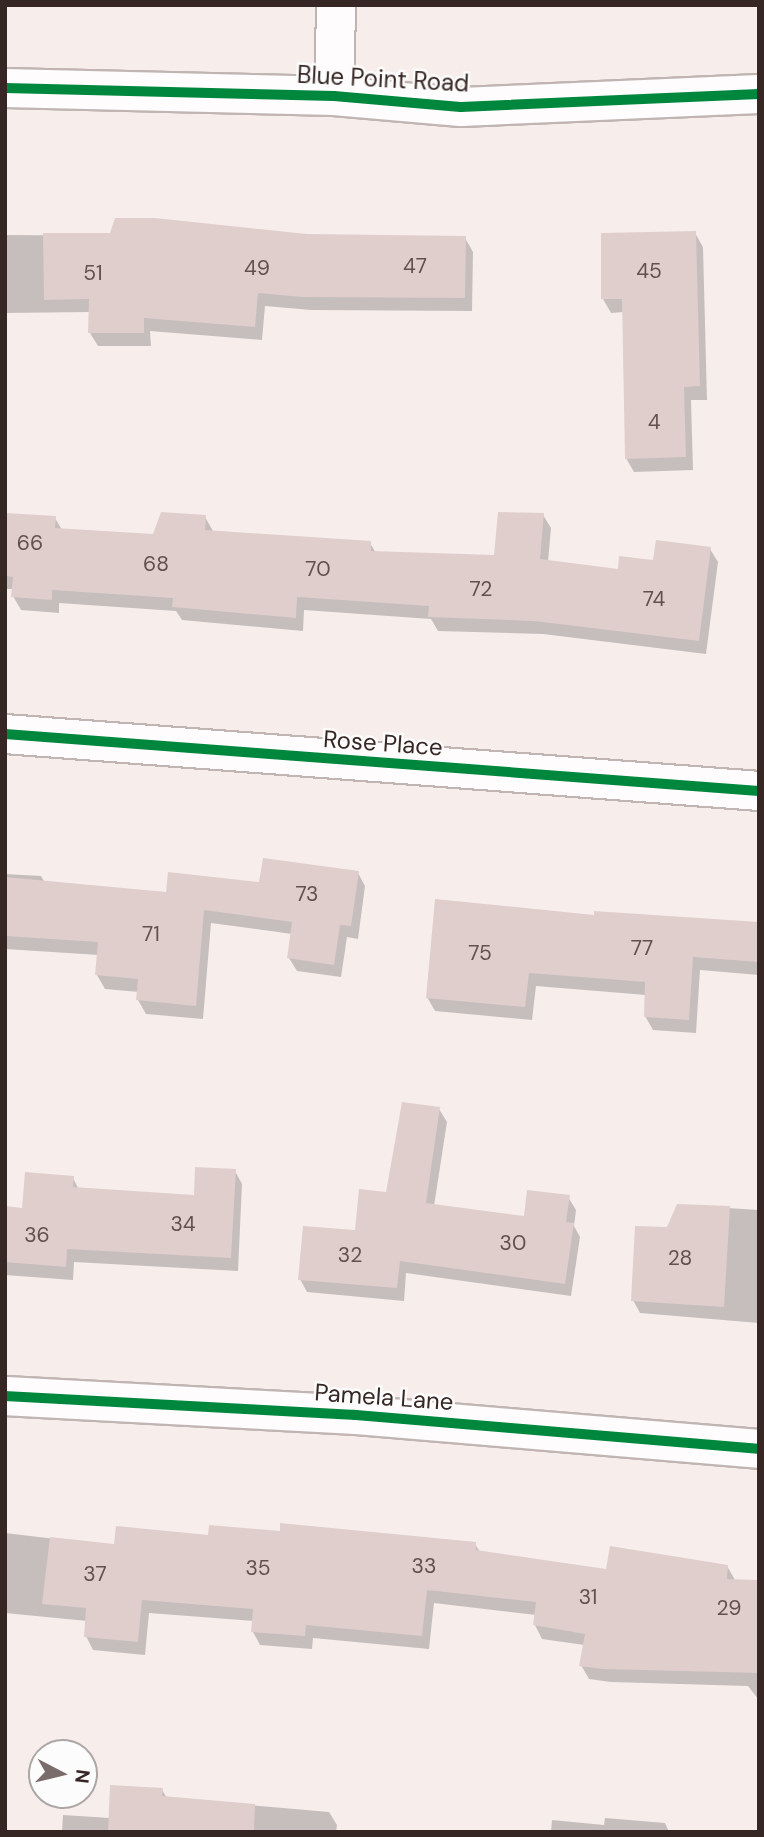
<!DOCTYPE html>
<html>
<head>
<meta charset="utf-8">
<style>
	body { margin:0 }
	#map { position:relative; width:764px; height:1837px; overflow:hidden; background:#f7eeec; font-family:"DM Sans",sans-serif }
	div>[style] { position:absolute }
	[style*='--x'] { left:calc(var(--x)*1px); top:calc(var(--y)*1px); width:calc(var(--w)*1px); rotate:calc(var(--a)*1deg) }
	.shadow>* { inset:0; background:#0003 }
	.building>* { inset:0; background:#dfcecc }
	.roads { filter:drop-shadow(2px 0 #c1b5b3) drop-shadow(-2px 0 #c1b5b3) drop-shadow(0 2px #c1b5b3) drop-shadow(0 -2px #c1b5b3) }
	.minor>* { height:38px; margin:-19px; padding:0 19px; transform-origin:19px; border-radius:19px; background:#fefcfc }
	.cycleway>* { height:10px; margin:-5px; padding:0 5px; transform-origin:5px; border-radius:5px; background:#00873e }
	span { translate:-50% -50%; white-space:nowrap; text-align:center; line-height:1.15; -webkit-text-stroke:5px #fcfcfc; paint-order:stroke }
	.number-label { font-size:21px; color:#60504e }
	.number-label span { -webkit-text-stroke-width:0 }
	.street-label { font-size:24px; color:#362624 }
	.frame { position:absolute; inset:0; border:7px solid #362624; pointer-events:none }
	.north { position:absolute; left:28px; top:1739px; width:70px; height:70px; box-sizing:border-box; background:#fcfcfc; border:2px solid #ada6a6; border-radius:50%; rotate:97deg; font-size:19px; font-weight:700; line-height:28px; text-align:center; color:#362624 }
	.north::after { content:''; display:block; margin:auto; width:24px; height:32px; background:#7a6c6a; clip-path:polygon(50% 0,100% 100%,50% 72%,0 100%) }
</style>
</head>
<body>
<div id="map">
	<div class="shadow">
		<i style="clip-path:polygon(695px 233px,703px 247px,707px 400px,691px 400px,693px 470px,634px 472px,626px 458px,624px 312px,611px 313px,603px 299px)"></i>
		<i style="clip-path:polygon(5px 235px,465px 238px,473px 252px,472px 311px,311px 310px,265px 306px,262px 340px,150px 331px,151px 346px,98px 346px,90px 333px,90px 312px,5px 313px)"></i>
		<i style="clip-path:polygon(5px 515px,55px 518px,62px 530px,155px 536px,205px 517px,213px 531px,370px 543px,376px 553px,495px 557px,543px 515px,551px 528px,548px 562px,619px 571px,710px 549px,718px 562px,706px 654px,543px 634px,438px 631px,431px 619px,304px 610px,303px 631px,182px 620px,176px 611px,59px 603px,59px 613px,21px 610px,13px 596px,14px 589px,5px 589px)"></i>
		<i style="clip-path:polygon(358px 873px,365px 886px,358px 939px,347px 937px,341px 977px,297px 971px,289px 958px,292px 934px,211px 923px,203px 1019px,146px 1014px,138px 1000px,139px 992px,105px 989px,97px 975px,99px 955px,5px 949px,5px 874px,41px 876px,45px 883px,167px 894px)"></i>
		<i style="clip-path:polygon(595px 916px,759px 924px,759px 975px,700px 970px,696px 1033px,653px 1030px,645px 1016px,646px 995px,536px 986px,532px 1020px,435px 1011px,427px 997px)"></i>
		<i style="clip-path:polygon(439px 1109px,447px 1122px,434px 1206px,525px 1218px,568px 1197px,576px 1210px,574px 1226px,580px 1237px,571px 1296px,406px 1273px,404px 1301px,307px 1292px,300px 1279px,357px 1232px,388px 1194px)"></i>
		<i style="clip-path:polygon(235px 1171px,242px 1184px,238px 1271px,74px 1262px,73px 1280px,5px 1275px,5px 1208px,24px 1210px,73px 1178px,79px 1190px,196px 1197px)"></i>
		<i style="clip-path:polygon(679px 1205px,759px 1210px,759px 1323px,640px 1313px,633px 1300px)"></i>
		<i style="clip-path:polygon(5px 1533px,115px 1546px,210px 1537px,475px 1544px,480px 1552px,608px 1571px,727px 1566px,735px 1580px,759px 1582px,759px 1700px,748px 1686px,611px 1682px,589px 1679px,581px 1665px,584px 1645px,542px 1639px,535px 1625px,536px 1615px,434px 1603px,429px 1649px,313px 1638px,312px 1649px,260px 1645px,253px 1632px,254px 1621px,149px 1613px,145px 1655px,93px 1650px,86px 1636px,87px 1621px,5px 1613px)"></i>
		<i style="clip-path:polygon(162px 1790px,167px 1798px,329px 1812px,337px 1825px,336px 1832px,62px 1832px,63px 1815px,110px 1818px)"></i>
		<i style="clip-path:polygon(605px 1818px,665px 1823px,669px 1832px,551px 1832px,552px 1820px,604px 1825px)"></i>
	</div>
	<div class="building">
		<i style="clip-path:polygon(115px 218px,155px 218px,307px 234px,466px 236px,465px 298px,302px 297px,258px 293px,255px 327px,144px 318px,144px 333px,88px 333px,89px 299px,44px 300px,43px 233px,110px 233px)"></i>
		<i style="clip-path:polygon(696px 231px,700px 386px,684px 387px,686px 457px,625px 459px,622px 299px,601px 299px,601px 233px)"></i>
		<i style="clip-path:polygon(161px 512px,206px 515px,205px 530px,371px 541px,371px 551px,494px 555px,498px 512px,544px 513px,540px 559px,618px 569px,619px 556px,653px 560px,656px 540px,711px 547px,699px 641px,534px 621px,428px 617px,429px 606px,297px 597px,296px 618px,172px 607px,173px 598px,52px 590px,52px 600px,11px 597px,13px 577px,5px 576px,5px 513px,56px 516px,55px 528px,153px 534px)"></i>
		<i style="clip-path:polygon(263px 858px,359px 871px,351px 926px,340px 925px,334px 965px,287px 958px,292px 922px,204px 910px,196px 1006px,136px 1000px,138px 979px,95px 975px,98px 942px,5px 936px,5px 877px,166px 892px,168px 872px,259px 882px)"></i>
		<i style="clip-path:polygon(435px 899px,594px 915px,594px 911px,759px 922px,759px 962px,693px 957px,689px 1020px,644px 1017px,645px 982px,529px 973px,525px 1007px,426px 998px)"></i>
		<i style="clip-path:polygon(402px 1102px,440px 1107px,426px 1203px,524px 1216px,527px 1190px,570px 1195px,566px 1222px,574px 1223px,565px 1284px,400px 1261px,397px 1288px,298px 1280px,303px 1226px,355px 1230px,359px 1189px,386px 1192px)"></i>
		<i style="clip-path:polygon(195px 1167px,236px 1169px,231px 1258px,67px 1249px,66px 1267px,5px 1262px,5px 1206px,22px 1208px,25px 1172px,74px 1176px,73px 1187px,194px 1195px)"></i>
		<i style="clip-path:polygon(677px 1204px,730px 1206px,724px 1307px,631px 1301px,635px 1226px,667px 1227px)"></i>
		<i style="clip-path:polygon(280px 1523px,476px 1542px,476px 1550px,606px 1569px,610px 1546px,728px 1565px,727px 1579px,759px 1580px,759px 1673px,603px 1669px,579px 1666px,585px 1634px,533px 1625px,536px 1602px,427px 1590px,422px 1636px,306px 1625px,305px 1636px,251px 1632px,253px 1609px,142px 1600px,138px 1642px,84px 1637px,86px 1608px,42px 1604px,50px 1537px,114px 1544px,116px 1526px,208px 1535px,209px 1525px,280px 1531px)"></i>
		<i style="clip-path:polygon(110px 1785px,163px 1788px,162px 1796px,255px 1804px,254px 1832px,108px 1832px)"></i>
	</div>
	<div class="roads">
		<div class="minor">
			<i style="--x:5;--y:88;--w:329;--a:1.4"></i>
			<i style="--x:334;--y:96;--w:127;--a:5"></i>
			<i style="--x:461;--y:107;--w:298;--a:-2.5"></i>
			<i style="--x:334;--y:96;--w:91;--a:-88.7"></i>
			<i style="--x:5;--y:734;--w:756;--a:4.32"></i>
			<i style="--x:5;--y:1396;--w:351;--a:3.1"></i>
			<i style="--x:355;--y:1415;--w:405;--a:4.8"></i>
		</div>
	</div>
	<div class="cycleway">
		<i style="--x:5;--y:88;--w:329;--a:1.4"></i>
		<i style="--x:334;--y:96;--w:127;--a:5"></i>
		<i style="--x:461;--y:107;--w:298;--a:-2.5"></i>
		<i style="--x:5;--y:734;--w:756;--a:4.32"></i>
		<i style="--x:5;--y:1396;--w:351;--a:3.1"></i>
		<i style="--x:355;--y:1415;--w:405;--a:4.8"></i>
	</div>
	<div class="number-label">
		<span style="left:415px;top:266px">47</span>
		<span style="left:257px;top:268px">49</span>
		<span style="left:649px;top:271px">45</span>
		<span style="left:93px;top:273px">51</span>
		<span style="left:654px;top:422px">4</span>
		<span style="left:30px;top:543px">66</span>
		<span style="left:156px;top:564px">68</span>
		<span style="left:318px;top:569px">70</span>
		<span style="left:481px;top:589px">72</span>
		<span style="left:654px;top:599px">74</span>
		<span style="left:307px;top:894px">73</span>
		<span style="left:151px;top:934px">71</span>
		<span style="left:642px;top:948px">77</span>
		<span style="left:480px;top:953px">75</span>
		<span style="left:183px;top:1224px">34</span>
		<span style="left:37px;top:1235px">36</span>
		<span style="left:513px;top:1243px">30</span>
		<span style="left:350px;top:1255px">32</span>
		<span style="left:680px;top:1258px">28</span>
		<span style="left:424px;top:1566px">33</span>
		<span style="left:258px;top:1568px">35</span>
		<span style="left:95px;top:1574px">37</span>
		<span style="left:588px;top:1597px">31</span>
		<span style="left:729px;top:1608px">29</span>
	</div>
	<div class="street-label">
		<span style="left:383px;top:79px;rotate:3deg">Blue Point Road</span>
		<span style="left:383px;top:743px;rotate:4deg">Rose Place</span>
		<span style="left:384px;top:1397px;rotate:4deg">Pamela Lane</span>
	</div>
	<div class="frame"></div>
	<div class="north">N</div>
</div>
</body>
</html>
